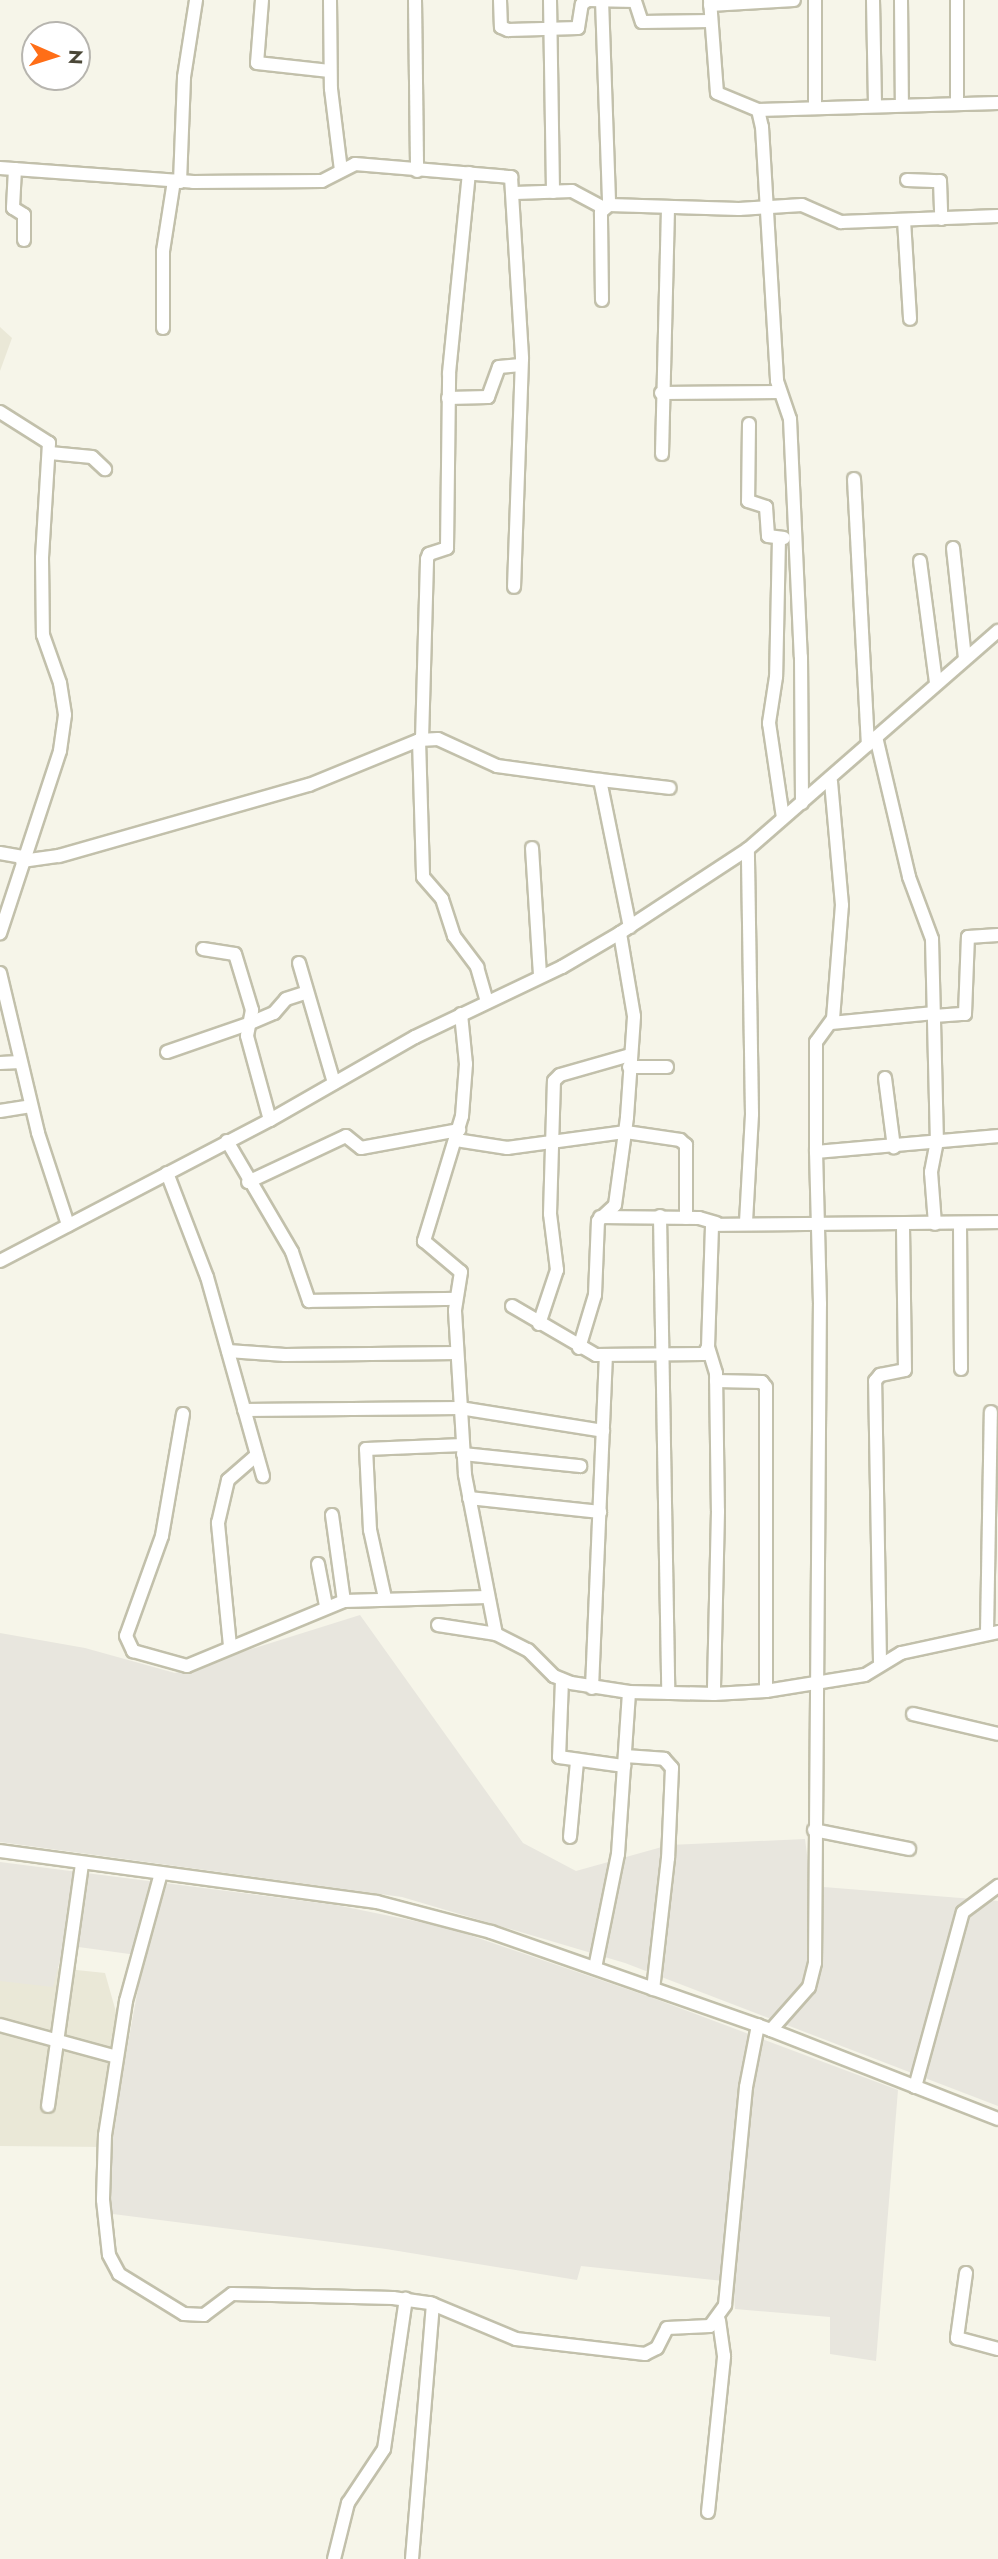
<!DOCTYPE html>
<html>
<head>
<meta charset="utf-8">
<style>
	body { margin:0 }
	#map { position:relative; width:998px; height:2559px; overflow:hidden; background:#f6f5e9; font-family:Jost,sans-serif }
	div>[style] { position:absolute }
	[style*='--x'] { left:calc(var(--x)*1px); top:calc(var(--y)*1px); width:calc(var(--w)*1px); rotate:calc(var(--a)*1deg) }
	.residential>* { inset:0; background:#eae8d7 }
	.industrial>* { inset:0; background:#e8e6de }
	.roads { filter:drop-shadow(2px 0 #c2c0ab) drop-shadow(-2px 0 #c2c0ab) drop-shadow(0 2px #c2c0ab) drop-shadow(0 -2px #c2c0ab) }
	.minor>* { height:12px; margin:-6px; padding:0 6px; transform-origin:6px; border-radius:6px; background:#fff }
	span { translate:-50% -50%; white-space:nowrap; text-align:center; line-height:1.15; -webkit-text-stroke:6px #fff; paint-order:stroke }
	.north { position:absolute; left:21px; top:21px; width:70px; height:70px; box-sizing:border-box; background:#fff; border:2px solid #b7b5af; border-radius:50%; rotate:93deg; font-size:19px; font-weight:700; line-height:28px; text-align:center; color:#4a4737 }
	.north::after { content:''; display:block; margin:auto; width:24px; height:32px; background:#ff6e17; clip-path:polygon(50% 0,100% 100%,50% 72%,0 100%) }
</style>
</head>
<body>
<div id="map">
	<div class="residential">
		<i style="clip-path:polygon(0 327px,12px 338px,0 371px)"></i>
		<i style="clip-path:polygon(0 1962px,105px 1973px,125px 2044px,106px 2147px,0 2146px)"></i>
	</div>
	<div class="industrial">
		<i style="clip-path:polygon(360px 1615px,523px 1843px,576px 1871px,669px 1845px,805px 1839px,811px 1886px,998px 1901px,998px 2106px,625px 1963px,402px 1897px,0 1842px,0 1633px,85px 1648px,175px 1673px)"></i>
		<i style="clip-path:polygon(0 1862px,336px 1905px,449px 1928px,653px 1998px,898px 2090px,876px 2361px,830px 2354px,830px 2317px,735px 2309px,733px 2282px,581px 2266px,577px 2280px,386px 2249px,105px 2213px,109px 2147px,144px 1956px,64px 1945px,53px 1987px,0 1981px)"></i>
	</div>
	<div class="roads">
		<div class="minor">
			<i style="--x:262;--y:0;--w:63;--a:94.5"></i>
			<i style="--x:257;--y:63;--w:73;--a:6.3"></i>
			<i style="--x:330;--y:0;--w:89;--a:89.4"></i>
			<i style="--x:331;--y:89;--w:82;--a:83"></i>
			<i style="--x:415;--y:0;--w:171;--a:89.3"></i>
			<i style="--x:500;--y:0;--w:27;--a:88"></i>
			<i style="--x:501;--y:27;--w:8;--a:23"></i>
			<i style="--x:508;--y:30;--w:70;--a:-1.6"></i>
			<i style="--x:578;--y:28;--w:24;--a:-81"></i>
			<i style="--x:582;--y:4;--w:7;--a:-34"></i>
			<i style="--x:588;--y:0;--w:47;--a:1.2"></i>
			<i style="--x:635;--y:1;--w:22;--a:72"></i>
			<i style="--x:642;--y:22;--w:69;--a:-0.8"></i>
			<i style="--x:550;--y:0;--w:192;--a:89.1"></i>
			<i style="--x:602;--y:0;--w:205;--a:88"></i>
			<i style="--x:710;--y:0;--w:93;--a:85.7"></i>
			<i style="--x:717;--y:93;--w:44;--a:22.5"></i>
			<i style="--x:758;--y:110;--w:17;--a:77"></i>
			<i style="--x:762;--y:127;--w:254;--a:86.6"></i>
			<i style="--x:777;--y:381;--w:40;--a:71.1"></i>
			<i style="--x:790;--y:419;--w:238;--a:87.4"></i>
			<i style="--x:801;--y:657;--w:146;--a:89.6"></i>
			<i style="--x:815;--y:0;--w:105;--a:90"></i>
			<i style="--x:873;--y:0;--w:105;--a:88.9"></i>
			<i style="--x:901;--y:0;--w:105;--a:89.5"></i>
			<i style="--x:710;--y:5;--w:84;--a:-3.4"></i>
			<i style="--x:957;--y:104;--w:104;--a:-90"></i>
			<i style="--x:758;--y:110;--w:240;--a:-1.7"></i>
			<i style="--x:0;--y:168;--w:194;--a:4.1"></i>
			<i style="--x:193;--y:182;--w:129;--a:-0.4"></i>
			<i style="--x:322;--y:181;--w:37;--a:-27"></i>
			<i style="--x:355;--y:164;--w:157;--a:4.8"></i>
			<i style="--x:511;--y:177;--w:182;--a:86.5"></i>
			<i style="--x:522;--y:359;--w:228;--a:92"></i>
			<i style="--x:15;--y:169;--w:39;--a:93"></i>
			<i style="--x:13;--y:208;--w:13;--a:32"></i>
			<i style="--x:24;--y:215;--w:25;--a:90"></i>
			<i style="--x:907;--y:180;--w:33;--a:2"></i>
			<i style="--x:940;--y:181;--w:38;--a:88"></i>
			<i style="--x:180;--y:182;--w:105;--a:-87.8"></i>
			<i style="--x:184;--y:77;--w:78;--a:-81.1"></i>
			<i style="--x:515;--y:193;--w:57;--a:-2"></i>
			<i style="--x:572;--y:191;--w:34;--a:28"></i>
			<i style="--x:904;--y:220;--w:99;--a:86.5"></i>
			<i style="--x:602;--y:300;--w:88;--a:-90.7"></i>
			<i style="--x:601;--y:212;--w:11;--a:-41"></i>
			<i style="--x:609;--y:205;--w:130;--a:1.8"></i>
			<i style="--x:739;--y:209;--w:63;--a:-3.6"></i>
			<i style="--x:802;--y:205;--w:43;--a:23.6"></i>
			<i style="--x:841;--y:222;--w:157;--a:-2.2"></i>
			<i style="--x:163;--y:328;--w:77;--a:-90"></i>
			<i style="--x:163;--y:251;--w:71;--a:-81.1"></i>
			<i style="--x:661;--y:393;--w:119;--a:-0.5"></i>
			<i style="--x:448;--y:398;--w:40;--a:-1.4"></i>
			<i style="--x:488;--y:397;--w:32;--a:-70"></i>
			<i style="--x:499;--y:367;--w:22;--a:-5"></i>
			<i style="--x:0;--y:412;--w:58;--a:32.3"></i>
			<i style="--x:49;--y:443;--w:115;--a:93.5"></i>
			<i style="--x:42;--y:558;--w:77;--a:89.3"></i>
			<i style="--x:43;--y:635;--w:51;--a:70.5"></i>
			<i style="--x:60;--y:683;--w:32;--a:81"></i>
			<i style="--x:65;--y:715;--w:36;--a:98"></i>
			<i style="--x:60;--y:751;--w:192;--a:108.2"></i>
			<i style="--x:749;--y:424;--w:77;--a:90.7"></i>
			<i style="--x:748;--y:501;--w:19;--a:18"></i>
			<i style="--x:766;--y:507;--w:29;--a:86"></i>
			<i style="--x:768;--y:536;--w:16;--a:7"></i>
			<i style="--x:50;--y:453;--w:42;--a:5.4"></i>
			<i style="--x:92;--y:457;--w:18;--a:43"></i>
			<i style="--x:662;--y:454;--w:246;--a:-88.6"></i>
			<i style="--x:854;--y:479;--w:266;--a:87"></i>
			<i style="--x:779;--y:538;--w:139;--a:91.2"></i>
			<i style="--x:776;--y:677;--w:47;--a:98.7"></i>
			<i style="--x:769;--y:723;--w:96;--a:81.6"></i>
			<i style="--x:953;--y:548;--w:111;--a:83.8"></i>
			<i style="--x:920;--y:561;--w:123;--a:82.5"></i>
			<i style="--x:876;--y:737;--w:144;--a:76.7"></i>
			<i style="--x:909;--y:877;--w:66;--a:69.6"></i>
			<i style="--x:932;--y:939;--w:202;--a:88.6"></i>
			<i style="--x:937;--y:1141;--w:32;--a:101"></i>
			<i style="--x:931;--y:1172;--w:52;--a:85.6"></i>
			<i style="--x:419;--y:740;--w:137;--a:88.3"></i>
			<i style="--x:423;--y:877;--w:29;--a:49"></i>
			<i style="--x:442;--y:899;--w:39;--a:72"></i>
			<i style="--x:454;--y:936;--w:39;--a:53"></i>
			<i style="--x:477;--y:967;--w:35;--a:74"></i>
			<i style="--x:422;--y:740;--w:181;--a:-88.4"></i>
			<i style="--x:427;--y:559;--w:5;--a:-68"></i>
			<i style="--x:429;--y:554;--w:19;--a:-18"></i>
			<i style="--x:447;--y:548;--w:175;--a:-89.3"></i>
			<i style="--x:449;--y:373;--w:201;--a:-84.3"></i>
			<i style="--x:600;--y:780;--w:70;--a:6.5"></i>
			<i style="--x:532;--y:848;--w:128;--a:86.4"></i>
			<i style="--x:0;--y:853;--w:23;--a:10"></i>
			<i style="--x:22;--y:861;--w:37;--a:-8"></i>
			<i style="--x:59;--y:856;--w:260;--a:-15.9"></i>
			<i style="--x:309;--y:785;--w:119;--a:-22.2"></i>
			<i style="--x:419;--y:740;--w:19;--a:-3"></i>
			<i style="--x:438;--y:739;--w:65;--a:24.6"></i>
			<i style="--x:497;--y:766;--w:104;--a:7.7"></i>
			<i style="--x:600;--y:780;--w:150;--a:78.5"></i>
			<i style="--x:203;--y:949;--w:32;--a:9"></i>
			<i style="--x:235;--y:954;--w:59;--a:73.1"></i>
			<i style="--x:252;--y:1010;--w:26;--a:101"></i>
			<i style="--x:247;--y:1036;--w:87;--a:74.7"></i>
			<i style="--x:299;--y:963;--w:125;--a:73.7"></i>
			<i style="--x:0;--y:973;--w:164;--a:76.6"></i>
			<i style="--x:38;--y:1133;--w:97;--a:71.9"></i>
			<i style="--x:461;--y:1014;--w:50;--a:84.3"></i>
			<i style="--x:466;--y:1064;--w:52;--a:94.4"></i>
			<i style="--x:462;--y:1116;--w:131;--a:106.9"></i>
			<i style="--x:424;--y:1241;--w:48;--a:40"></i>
			<i style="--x:461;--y:1272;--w:39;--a:99"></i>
			<i style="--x:455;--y:1311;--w:164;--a:86.5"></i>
			<i style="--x:465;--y:1475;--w:162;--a:79"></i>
			<i style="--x:934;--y:1016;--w:31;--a:-4"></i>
			<i style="--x:965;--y:1014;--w:77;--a:-87.8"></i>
			<i style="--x:968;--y:937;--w:30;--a:-4"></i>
			<i style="--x:832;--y:1023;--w:102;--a:-5.6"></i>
			<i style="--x:167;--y:1052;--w:86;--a:-19.1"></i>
			<i style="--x:248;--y:1024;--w:28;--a:-23"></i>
			<i style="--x:274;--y:1013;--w:18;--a:-49"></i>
			<i style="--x:286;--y:999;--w:22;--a:-18"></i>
			<i style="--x:0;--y:1063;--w:20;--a:-3"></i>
			<i style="--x:629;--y:1067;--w:38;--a:0"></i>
			<i style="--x:885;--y:1078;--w:70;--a:82.6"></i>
			<i style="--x:0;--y:1111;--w:31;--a:-9"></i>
			<i style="--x:456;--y:1140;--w:52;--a:8.9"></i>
			<i style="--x:507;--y:1148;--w:120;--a:-7.7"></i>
			<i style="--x:626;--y:1132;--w:55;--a:8.4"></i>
			<i style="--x:680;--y:1140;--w:8;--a:40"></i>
			<i style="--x:686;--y:1145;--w:73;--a:90"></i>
			<i style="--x:227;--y:1141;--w:129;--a:59.6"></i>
			<i style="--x:292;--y:1252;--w:52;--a:70.9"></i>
			<i style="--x:309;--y:1301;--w:147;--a:-0.8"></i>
			<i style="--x:816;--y:1152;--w:110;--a:-90"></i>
			<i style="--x:816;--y:1042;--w:29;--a:-54"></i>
			<i style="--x:833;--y:1019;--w:114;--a:-85.5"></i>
			<i style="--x:842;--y:905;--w:124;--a:-95.1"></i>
			<i style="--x:167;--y:1173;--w:111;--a:69"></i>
			<i style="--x:207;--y:1277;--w:207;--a:74.3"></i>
			<i style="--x:248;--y:1182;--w:108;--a:-25.1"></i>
			<i style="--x:346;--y:1136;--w:19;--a:39"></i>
			<i style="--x:361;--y:1148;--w:100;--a:-10.4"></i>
			<i style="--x:660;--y:1216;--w:477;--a:89"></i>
			<i style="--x:600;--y:1217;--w:99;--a:0.6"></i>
			<i style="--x:699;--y:1218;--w:18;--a:16"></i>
			<i style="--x:746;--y:1222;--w:108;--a:-86.8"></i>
			<i style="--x:752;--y:1114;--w:265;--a:-90.9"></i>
			<i style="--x:960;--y:1225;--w:144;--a:89.6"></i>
			<i style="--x:0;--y:1261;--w:305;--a:-27.6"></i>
			<i style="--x:270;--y:1120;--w:167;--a:-29.8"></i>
			<i style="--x:415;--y:1037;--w:163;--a:-25.5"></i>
			<i style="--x:562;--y:967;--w:67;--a:-30.4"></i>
			<i style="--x:620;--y:933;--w:153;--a:-33.3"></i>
			<i style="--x:748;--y:849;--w:332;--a:-41.1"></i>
			<i style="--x:512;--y:1306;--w:97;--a:30.3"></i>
			<i style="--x:596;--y:1355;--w:108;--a:-0.5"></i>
			<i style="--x:704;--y:1354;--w:8;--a:-60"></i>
			<i style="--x:708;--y:1347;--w:122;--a:-88.1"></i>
			<i style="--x:712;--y:1225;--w:286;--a:-0.6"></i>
			<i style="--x:539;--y:1324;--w:57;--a:-71.6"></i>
			<i style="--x:557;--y:1270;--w:56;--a:-97.1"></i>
			<i style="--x:550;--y:1214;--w:133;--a:-88.3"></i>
			<i style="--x:554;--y:1081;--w:8;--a:-45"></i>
			<i style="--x:560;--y:1075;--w:73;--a:-15.9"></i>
			<i style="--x:708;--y:1347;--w:27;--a:73"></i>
			<i style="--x:716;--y:1373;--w:138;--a:89.2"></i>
			<i style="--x:718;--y:1511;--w:183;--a:91.3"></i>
			<i style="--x:579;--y:1348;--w:55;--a:-73.2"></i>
			<i style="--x:595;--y:1295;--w:74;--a:-87.7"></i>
			<i style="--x:598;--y:1221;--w:23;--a:-43"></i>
			<i style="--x:615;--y:1205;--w:89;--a:-82.2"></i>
			<i style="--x:627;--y:1117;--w:101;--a:-86"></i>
			<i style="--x:634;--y:1016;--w:84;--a:-99.6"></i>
			<i style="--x:228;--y:1351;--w:57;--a:4"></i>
			<i style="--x:285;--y:1355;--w:172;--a:-0.7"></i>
			<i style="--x:716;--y:1381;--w:46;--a:1.2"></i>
			<i style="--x:762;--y:1382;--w:6;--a:51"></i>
			<i style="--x:766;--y:1387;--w:304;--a:90"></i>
			<i style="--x:244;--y:1410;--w:216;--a:-0.5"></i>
			<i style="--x:460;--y:1408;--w:145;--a:9.1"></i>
			<i style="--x:183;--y:1414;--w:124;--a:99.8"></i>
			<i style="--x:162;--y:1536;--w:106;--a:109.8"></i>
			<i style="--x:126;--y:1636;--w:17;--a:65"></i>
			<i style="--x:133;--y:1651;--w:56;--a:15.5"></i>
			<i style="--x:187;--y:1666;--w:170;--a:-22.5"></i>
			<i style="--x:344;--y:1601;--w:143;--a:-1.6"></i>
			<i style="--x:463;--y:1454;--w:118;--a:5.9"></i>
			<i style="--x:469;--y:1498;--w:132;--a:6.1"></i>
			<i style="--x:332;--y:1515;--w:87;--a:82.1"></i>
			<i style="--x:318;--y:1564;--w:43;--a:79.2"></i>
			<i style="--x:385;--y:1598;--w:70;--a:-102.4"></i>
			<i style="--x:370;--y:1530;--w:81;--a:-92.8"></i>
			<i style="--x:366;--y:1449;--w:97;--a:-2.4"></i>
			<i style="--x:438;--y:1625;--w:59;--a:8.8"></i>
			<i style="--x:496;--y:1634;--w:36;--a:27"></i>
			<i style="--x:528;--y:1650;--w:37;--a:45"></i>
			<i style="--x:554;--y:1676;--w:18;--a:22"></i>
			<i style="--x:571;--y:1683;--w:59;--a:8.8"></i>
			<i style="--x:629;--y:1692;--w:85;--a:1.3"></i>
			<i style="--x:714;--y:1694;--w:52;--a:-3.3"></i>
			<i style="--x:766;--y:1691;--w:100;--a:-9.2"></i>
			<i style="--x:865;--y:1675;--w:42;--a:-31.4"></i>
			<i style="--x:901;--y:1653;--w:99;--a:-12.2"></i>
			<i style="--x:987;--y:1633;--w:221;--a:-89"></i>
			<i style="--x:230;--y:1646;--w:124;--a:-95.6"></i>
			<i style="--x:218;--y:1523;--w:44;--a:-76.9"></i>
			<i style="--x:228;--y:1480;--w:38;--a:-41"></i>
			<i style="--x:880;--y:1662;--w:281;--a:-91"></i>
			<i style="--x:875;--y:1381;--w:8;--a:-50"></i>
			<i style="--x:880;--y:1375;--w:25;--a:-11"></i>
			<i style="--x:905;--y:1370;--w:146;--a:-90.8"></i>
			<i style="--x:562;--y:1680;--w:77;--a:92.2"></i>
			<i style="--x:559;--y:1757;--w:66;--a:7.9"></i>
			<i style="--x:592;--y:1688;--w:331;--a:-87.6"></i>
			<i style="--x:913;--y:1714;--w:87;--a:13.2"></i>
			<i style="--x:625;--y:1756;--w:39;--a:4"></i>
			<i style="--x:664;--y:1759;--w:12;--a:48"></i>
			<i style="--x:672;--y:1768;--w:90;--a:92.5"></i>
			<i style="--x:668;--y:1858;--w:132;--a:96.5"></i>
			<i style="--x:814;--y:1830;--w:97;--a:11.3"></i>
			<i style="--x:570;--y:1837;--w:76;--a:-84.7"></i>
			<i style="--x:0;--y:1851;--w:380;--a:7.7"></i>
			<i style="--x:377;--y:1902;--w:118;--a:14.7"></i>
			<i style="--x:491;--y:1932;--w:297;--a:19.3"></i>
			<i style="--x:771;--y:2030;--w:244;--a:21.4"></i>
			<i style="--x:161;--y:1873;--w:133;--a:105.3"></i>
			<i style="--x:126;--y:2001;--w:136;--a:98.9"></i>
			<i style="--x:105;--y:2135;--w:65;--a:91.8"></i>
			<i style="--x:103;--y:2200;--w:55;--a:83.8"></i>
			<i style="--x:109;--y:2255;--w:21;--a:62"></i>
			<i style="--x:119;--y:2274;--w:76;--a:31.6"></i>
			<i style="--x:184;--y:2314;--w:20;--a:3"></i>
			<i style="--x:204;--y:2315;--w:35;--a:-37"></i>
			<i style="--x:232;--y:2294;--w:161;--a:1.4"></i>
			<i style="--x:393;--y:2298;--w:37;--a:8"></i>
			<i style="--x:430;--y:2303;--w:93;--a:22.7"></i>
			<i style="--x:516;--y:2339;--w:130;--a:6.6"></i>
			<i style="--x:645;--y:2354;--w:13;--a:-27"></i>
			<i style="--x:657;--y:2348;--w:22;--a:-63"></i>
			<i style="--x:667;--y:2328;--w:43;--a:-2.7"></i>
			<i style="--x:710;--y:2326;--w:26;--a:-54"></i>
			<i style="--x:725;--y:2305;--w:219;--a:-84.5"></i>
			<i style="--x:746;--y:2087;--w:63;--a:-79"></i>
			<i style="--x:595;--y:1968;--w:116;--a:-78.6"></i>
			<i style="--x:618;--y:1854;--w:162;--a:-86.1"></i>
			<i style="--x:0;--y:2025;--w:121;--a:15.3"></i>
			<i style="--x:771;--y:2030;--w:57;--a:-48.5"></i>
			<i style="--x:809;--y:1987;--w:25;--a:-76"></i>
			<i style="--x:815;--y:1963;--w:659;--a:-89.57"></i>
			<i style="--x:820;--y:1304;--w:152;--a:-91.5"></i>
			<i style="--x:816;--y:1152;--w:183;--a:-5"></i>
			<i style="--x:915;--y:2087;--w:181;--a:-74.7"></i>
			<i style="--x:963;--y:1912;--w:44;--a:-36.6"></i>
			<i style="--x:48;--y:2106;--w:245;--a:-82"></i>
			<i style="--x:966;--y:2273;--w:66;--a:97.9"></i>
			<i style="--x:957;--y:2338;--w:42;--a:15"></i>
			<i style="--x:708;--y:2512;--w:157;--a:-84.1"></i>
			<i style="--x:724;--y:2356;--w:36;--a:-98"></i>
			<i style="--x:334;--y:2559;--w:58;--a:-76"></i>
			<i style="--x:348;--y:2503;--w:65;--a:-56.3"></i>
			<i style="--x:384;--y:2449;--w:152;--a:-81.7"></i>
			<i style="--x:412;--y:2559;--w:256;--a:-85.3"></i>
		</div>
	</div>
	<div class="north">N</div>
</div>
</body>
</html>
